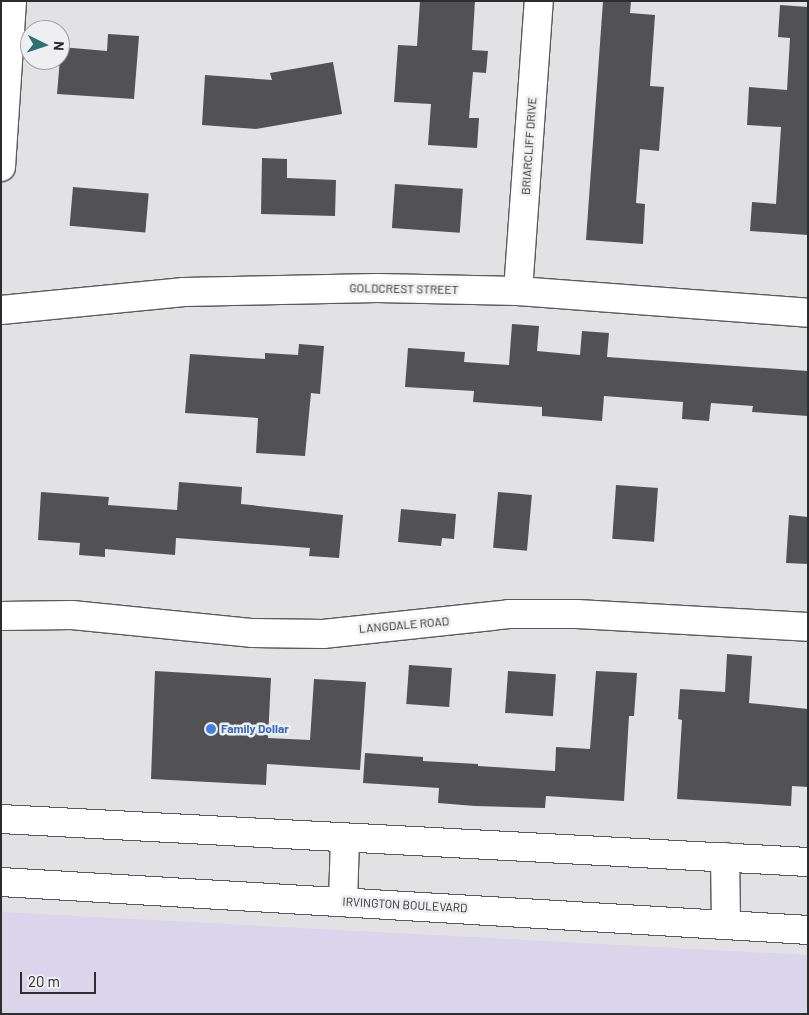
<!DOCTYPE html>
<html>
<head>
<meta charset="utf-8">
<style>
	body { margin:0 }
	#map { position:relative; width:809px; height:1015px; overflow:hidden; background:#e2e2e4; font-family:Barlow,sans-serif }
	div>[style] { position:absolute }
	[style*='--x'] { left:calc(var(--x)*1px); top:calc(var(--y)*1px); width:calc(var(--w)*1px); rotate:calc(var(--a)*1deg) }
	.education>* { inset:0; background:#dad5eb }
	.building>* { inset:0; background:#525153; transform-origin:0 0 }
	.roads { filter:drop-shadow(1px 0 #5a5b5c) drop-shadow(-1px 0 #5a5b5c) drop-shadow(0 1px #5a5b5c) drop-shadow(0 -1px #5a5b5c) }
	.minor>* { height:28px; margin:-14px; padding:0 14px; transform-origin:14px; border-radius:14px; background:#fff }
	.major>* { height:28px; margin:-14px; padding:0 14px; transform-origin:14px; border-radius:14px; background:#fff }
	.dots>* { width:14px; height:14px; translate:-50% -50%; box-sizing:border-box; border:2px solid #efeff1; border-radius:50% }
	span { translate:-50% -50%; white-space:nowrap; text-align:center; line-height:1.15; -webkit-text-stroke:5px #efeff1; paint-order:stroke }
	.street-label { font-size:12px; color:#2c2d2d }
	.shop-label { font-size:12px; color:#366cbe; font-weight:700 }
	.left { translate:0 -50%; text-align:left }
	.frame { position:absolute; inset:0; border:2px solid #2c2d2d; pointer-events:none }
	.north { position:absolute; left:20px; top:20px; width:50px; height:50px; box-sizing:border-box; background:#efeff1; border:1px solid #a1a1a3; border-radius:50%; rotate:94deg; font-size:14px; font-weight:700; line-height:20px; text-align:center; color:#2c2d2d }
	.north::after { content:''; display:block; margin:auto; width:18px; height:22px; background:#2a7370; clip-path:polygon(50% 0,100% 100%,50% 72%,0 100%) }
	.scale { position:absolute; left:20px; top:972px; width:76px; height:22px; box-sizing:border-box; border:2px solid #2c2d2d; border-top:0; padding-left:6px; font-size:15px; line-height:18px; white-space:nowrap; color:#2c2d2d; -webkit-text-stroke:4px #efeff1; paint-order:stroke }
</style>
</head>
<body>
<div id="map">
	<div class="education">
		<i style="clip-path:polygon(1px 912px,808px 955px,808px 1014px,1px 1014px)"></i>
	</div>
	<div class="building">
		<i style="clip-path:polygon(420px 1px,475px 1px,472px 50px,488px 51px,486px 73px,473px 72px,469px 118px,479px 118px,477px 148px,428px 145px,431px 104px,394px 102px,398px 45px,417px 46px)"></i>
		<i style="clip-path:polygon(603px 1px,631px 1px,630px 13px,655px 15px,650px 86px,664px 87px,659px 151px,640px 149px,636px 203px,645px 204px,643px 244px,586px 240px)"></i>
		<i style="clip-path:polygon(780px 5px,808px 7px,808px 235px,750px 231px,752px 202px,776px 204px,781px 127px,747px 125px,749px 87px,787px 90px,790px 38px,778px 37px)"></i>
		<i style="clip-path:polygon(108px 34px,139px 36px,134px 99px,57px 94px,61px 47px,107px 51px)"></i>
		<i style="clip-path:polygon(333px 62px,342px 114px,256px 129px,202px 125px,205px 75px,272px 80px,270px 73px)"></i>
		<i style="clip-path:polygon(262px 158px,287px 159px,287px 178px,336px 180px,335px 216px,261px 214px)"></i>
		<i style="left:395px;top:184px;width:68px;height:44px;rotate:4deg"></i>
		<i style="left:73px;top:187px;width:76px;height:39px;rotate:5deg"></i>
		<i style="clip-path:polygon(512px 324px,539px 326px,537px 351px,580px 355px,582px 331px,609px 333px,607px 357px,808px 371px,808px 416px,752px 412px,753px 406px,711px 403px,709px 421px,682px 419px,683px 402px,604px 396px,602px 421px,542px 416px,542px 407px,473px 402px,474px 391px,405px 387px,408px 348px,465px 352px,464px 362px,509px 365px)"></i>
		<i style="clip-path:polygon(299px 344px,324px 346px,320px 394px,311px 393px,305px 456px,256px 453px,258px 418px,185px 413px,190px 354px,265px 359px,265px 353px,298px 355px)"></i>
		<i style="clip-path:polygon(179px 482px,242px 487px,241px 504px,343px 515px,339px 558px,309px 556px,310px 548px,176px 538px,175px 555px,105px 549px,105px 557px,79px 555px,80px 543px,38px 540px,41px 492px,109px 497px,108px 505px,177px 510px)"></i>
		<i style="left:616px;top:485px;width:42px;height:54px;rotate:4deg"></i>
		<i style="left:498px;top:492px;width:34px;height:56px;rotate:5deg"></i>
		<i style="clip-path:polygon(401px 509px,456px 514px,454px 539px,442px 538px,441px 546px,398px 542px)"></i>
		<i style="clip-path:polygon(789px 515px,808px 517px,808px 564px,786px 563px)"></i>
		<i style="clip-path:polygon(727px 654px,752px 656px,749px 703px,808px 709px,808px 787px,792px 786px,791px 806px,677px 799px,682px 720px,678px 719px,680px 689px,725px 692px)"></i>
		<i style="left:409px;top:665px;width:43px;height:39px;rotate:4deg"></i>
		<i style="clip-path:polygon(155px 671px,271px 678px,268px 738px,310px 740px,314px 679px,366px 682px,360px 770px,267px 764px,266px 785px,151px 779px)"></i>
		<i style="left:508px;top:671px;width:48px;height:42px;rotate:4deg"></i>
		<i style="clip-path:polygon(596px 671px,637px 673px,634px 716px,629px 716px,624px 801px,546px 796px,545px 808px,475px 806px,438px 803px,439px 788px,363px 783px,365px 753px,423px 757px,423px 761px,478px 764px,478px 766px,555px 771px,556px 747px,590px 749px)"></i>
	</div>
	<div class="roads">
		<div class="minor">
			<i style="--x:1;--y:167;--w:166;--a:-86.2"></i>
			<i style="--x:518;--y:291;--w:291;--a:-85.9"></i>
			<i style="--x:1;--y:310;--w:184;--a:-5.6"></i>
			<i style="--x:184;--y:292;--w:193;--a:-1.2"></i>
			<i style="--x:377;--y:288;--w:141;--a:1.2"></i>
			<i style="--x:518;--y:291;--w:291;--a:4.3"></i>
			<i style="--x:1;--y:616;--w:71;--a:-0.8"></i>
			<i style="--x:72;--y:615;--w:182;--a:5.7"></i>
			<i style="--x:253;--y:633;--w:70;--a:0.8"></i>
			<i style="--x:323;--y:634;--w:187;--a:-6.1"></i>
			<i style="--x:509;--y:614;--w:68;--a:0"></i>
			<i style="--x:577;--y:614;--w:231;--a:3.2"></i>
		</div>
		<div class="major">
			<i style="--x:1;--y:819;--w:808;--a:3.05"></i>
			<i style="--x:725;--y:857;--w:67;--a:89.1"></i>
			<i style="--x:1;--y:882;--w:808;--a:3.4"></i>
			<i style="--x:343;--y:902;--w:63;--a:-88.2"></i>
		</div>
	</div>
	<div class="dots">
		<i style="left:211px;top:729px;background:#3f7fe0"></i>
	</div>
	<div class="street-label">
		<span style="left:529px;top:146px;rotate:-86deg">BRIARCLIFF DRIVE</span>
		<span style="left:404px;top:289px;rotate:1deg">GOLDCREST STREET</span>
		<span style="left:404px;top:625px;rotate:-5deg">LANGDALE ROAD</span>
		<span style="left:405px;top:905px;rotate:3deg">IRVINGTON BOULEVARD</span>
	</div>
	<div class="shop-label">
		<span class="left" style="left:221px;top:729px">Family Dollar</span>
	</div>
	<div class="frame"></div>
	<div class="north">N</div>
	<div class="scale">20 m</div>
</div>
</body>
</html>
